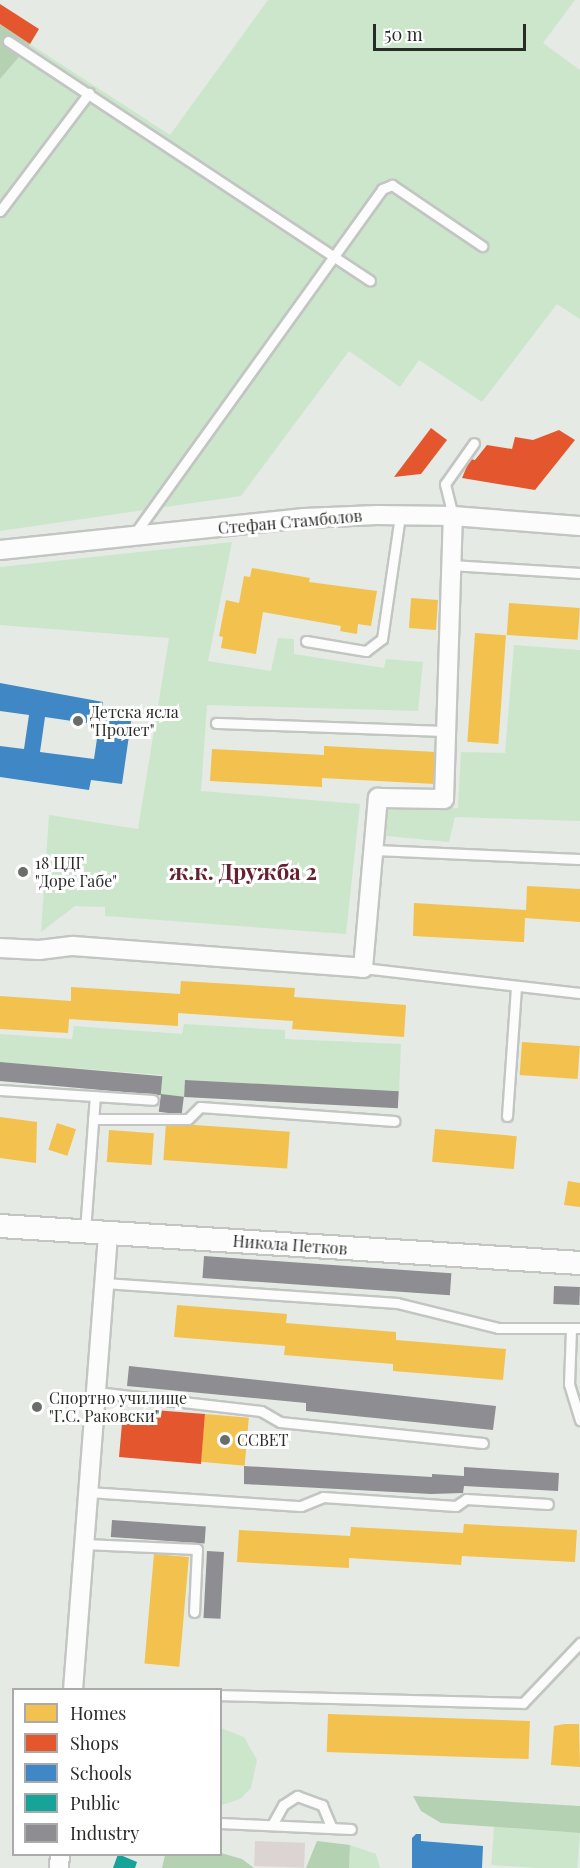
<!DOCTYPE html>
<html>
<head>
<meta charset="utf-8">
<style>
	body { margin:0 }
	#map { position:relative; width:580px; height:1868px; overflow:hidden; background:#e5eae5; font-family:"Playfair Display",serif }
	div>[style] { position:absolute }
	[style*='--x'] { left:calc(var(--x)*1px); top:calc(var(--y)*1px); width:calc(var(--w)*1px); rotate:calc(var(--a)*1deg) }
	.green>* { inset:0; background:#cce6cb; transform-origin:0 0 }
	.forest>* { inset:0; background:#b4d1b2 }
	.homes>* { inset:0; background:#f2c14e; transform-origin:0 0 }
	.shops>* { inset:0; background:#e4572e }
	.schools>* { inset:0; background:#3f88c5 }
	.public>* { inset:0; background:#17a398 }
	.industry>* { inset:0; background:#8d8d92; transform-origin:0 0 }
	.building>* { inset:0; background:#dcd4d3; transform-origin:0 0 }
	.roads { filter:drop-shadow(2px 0 #c2c5c2) drop-shadow(-2px 0 #c2c5c2) drop-shadow(0 2px #c2c5c2) drop-shadow(0 -2px #c2c5c2) }
	.service>* { height:9px; margin:-4.5px; padding:0 4.5px; transform-origin:4.5px; border-radius:4.5px; background:#fbfcfb }
	.minor>* { height:18px; margin:-9px; padding:0 9px; transform-origin:9px; border-radius:9px; background:#fbfcfb }
	.tertiary>* { height:22px; margin:-11px; padding:0 11px; transform-origin:11px; border-radius:11px; background:#fbfcfb }
	.dots>* { width:16px; height:16px; translate:-50% -50%; box-sizing:border-box; border:3px solid #fff; border-radius:50% }
	span { translate:-50% -50%; white-space:nowrap; text-align:center; line-height:1.15; -webkit-text-stroke:6px #fff; paint-order:stroke }
	.street-label { font-size:16px; color:#282b27 }
	.poi-label { font-size:16px; color:#282b27 }
	.left { translate:0 -50%; text-align:left }
	.district-label { font-size:22px; color:#662130; font-weight:700 }
	.legend { position:absolute; left:12px; top:1688px; width:210px; height:168px; box-sizing:border-box; background:#fff; border:2px solid #a9aaa9; margin:0; padding:8px 10px; list-style:none; font-size:18px; color:#282b27 }
	.legend li { display:flex; align-items:center; gap:12px; height:30px }
	.legend b { width:30px; border:2px solid #a9aaa9 }
	.scale { position:absolute; left:373px; top:24px; width:153px; height:27px; box-sizing:border-box; border:3px solid #282b27; border-top:0; padding-left:8px; font-size:18px; line-height:21px; white-space:nowrap; color:#282b27; -webkit-text-stroke:4px #fff; paint-order:stroke }
</style>
</head>
<body>
<div id="map">
	<div class="green">
		<i style="clip-path:polygon(268px 0,575px 0,543px 43px,580px 70px,580px 319px,557px 304px,482px 402px,419px 360px,400px 387px,349px 351px,241px 496px,0 531px,0 79px,30px 44px,170px 135px)"></i>
		<i style="clip-path:polygon(232px 542px,208px 661px,271px 671px,278px 638px,294px 639px,294px 654px,384px 668px,386px 659px,423px 662px,418px 711px,207px 705px,201px 791px,360px 804px,346px 934px,105px 916px,105px 907px,75px 906px,41px 932px,49px 815px,138px 829px,169px 638px,0 625px,0 567px)"></i>
		<i style="clip-path:polygon(514px 645px,580px 650px,580px 821px,455px 817px,449px 842px,386px 836px,388px 808px,458px 808px,461px 752px,505px 753px)"></i>
		<i style="clip-path:polygon(184px 1024px,285px 1030px,285px 1039px,401px 1044px,399px 1092px,186px 1080px,184px 1097px,161px 1094px,162px 1075px,0 1062px,0 1034px,72px 1039px,74px 1026px,182px 1034px)"></i>
		<i style="clip-path:polygon(221px 1728px,244px 1737px,257px 1760px,251px 1788px,240px 1799px,222px 1805px)"></i>
		<i style="left:494px;top:1827px;width:86px;height:38px;rotate:4deg"></i>
		<i style="clip-path:polygon(350px 1845px,376px 1854px,380px 1868px,349px 1868px)"></i>
	</div>
	<div class="forest">
		<i style="clip-path:polygon(0 24px,30px 44px,0 79px)"></i>
		<i style="clip-path:polygon(413px 1796px,580px 1806px,580px 1833px,441px 1823px,421px 1811px)"></i>
		<i style="clip-path:polygon(317px 1841px,350px 1845px,349px 1868px,306px 1868px)"></i>
		<i style="clip-path:polygon(221px 1853px,242px 1859px,254px 1868px,162px 1868px,165px 1855px)"></i>
	</div>
	<div class="homes">
		<i style="clip-path:polygon(252px 568px,310px 578px,309px 582px,377px 591px,371px 626px,358px 624px,357px 634px,340px 631px,341px 626px,263px 612px,256px 654px,221px 648px,223px 637px,219px 636px,226px 600px,239px 603px,244px 576px,250px 577px)"></i>
		<i style="left:438px;top:600px;width:30px;height:27px;rotate:94deg"></i>
		<i style="left:509px;top:603px;width:71px;height:32px;rotate:4deg"></i>
		<i style="left:475px;top:633px;width:31px;height:109px;rotate:4deg"></i>
		<i style="clip-path:polygon(324px 746px,436px 752px,435px 784px,322px 778px,322px 787px,210px 781px,212px 749px,324px 755px)"></i>
		<i style="clip-path:polygon(527px 886px,580px 889px,580px 922px,525px 918px,524px 942px,413px 936px,414px 903px,526px 910px)"></i>
		<i style="clip-path:polygon(181px 981px,295px 988px,294px 997px,406px 1005px,404px 1037px,292px 1029px,293px 1021px,178px 1013px,178px 1026px,69px 1019px,68px 1033px,0 1029px,0 996px,71px 1001px,71px 987px,180px 994px)"></i>
		<i style="left:522px;top:1042px;width:58px;height:33px;rotate:4deg"></i>
		<i style="clip-path:polygon(0 1117px,37px 1122px,36px 1163px,0 1158px)"></i>
		<i style="left:57px;top:1123px;width:20px;height:28px;rotate:18deg"></i>
		<i style="left:166px;top:1123px;width:124px;height:37px;rotate:4deg"></i>
		<i style="left:435px;top:1129px;width:82px;height:33px;rotate:5deg"></i>
		<i style="left:109px;top:1130px;width:45px;height:32px;rotate:4deg"></i>
		<i style="clip-path:polygon(568px 1181px,580px 1183px,580px 1207px,564px 1205px)"></i>
		<i style="clip-path:polygon(177px 1305px,287px 1314px,286px 1323px,396px 1332px,396px 1340px,506px 1349px,503px 1380px,393px 1371px,393px 1364px,284px 1355px,285px 1346px,174px 1337px)"></i>
		<i style="left:205px;top:1414px;width:44px;height:48px;rotate:5deg"></i>
		<i style="clip-path:polygon(464px 1524px,577px 1530px,575px 1562px,462px 1556px,461px 1565px,349px 1558px,349px 1568px,237px 1562px,239px 1530px,350px 1536px,351px 1527px,463px 1533px)"></i>
		<i style="left:154px;top:1554px;width:35px;height:110px;rotate:5deg"></i>
		<i style="left:328px;top:1714px;width:202px;height:38px;rotate:2deg"></i>
		<i style="clip-path:polygon(565px 1724px,579px 1724px,580px 1767px,551px 1765px,554px 1726px)"></i>
	</div>
	<div class="shops">
		<i style="clip-path:polygon(0 4px,39px 29px,30px 44px,0 24px)"></i>
		<i style="clip-path:polygon(431px 428px,447px 440px,421px 474px,394px 477px)"></i>
		<i style="clip-path:polygon(559px 430px,575px 440px,535px 490px,462px 478px,470px 459px,475px 460px,487px 445px,512px 449px,515px 437px,533px 440px)"></i>
		<i style="clip-path:polygon(154px 1410px,205px 1414px,201px 1464px,119px 1457px,122px 1423px,152px 1425px)"></i>
	</div>
	<div class="schools">
		<i style="clip-path:polygon(evenodd,0 683px,103px 702px,102px 710px,132px 715px,122px 784px,91px 780px,89px 790px,0 777px,0 746px,24px 749px,29px 715px,0 711px,0 683px,45px 717px,99px 725px,94px 759px,40px 752px,45px 717px)"></i>
		<i style="clip-path:polygon(416px 1834px,421px 1834px,421px 1841px,483px 1846px,482px 1868px,412px 1868px,412px 1838px)"></i>
	</div>
	<div class="public">
		<i style="clip-path:polygon(118px 1854px,137px 1862px,135px 1868px,113px 1868px)"></i>
	</div>
	<div class="industry">
		<i style="left:0;top:1062px;width:163px;height:19px;rotate:5deg"></i>
		<i style="left:185px;top:1080px;width:214px;height:17px;rotate:3deg"></i>
		<i style="left:161px;top:1094px;width:23px;height:18px;rotate:7deg"></i>
		<i style="left:204px;top:1256px;width:248px;height:22px;rotate:4deg"></i>
		<i style="left:554px;top:1286px;width:26px;height:18px;rotate:2deg"></i>
		<i style="clip-path:polygon(129px 1366px,496px 1406px,493px 1430px,306px 1411px,306px 1403px,127px 1386px)"></i>
		<i style="clip-path:polygon(244px 1466px,432px 1477px,432px 1474px,464px 1476px,464px 1467px,559px 1473px,558px 1491px,464px 1486px,463px 1493px,431px 1494px,244px 1484px)"></i>
		<i style="left:112px;top:1520px;width:94px;height:17px;rotate:4deg"></i>
		<i style="left:207px;top:1551px;width:17px;height:67px;rotate:3deg"></i>
	</div>
	<div class="building">
		<i style="left:255px;top:1841px;width:50px;height:25px;rotate:2deg"></i>
	</div>
	<div class="roads">
		<div class="service">
			<i style="--x:8;--y:41;--w:434;--a:33.5"></i>
			<i style="--x:0;--y:211;--w:148;--a:-53"></i>
			<i style="--x:453;--y:516;--w:33;--a:-104"></i>
			<i style="--x:445;--y:484;--w:50;--a:-54.7"></i>
			<i style="--x:133;--y:536;--w:427;--a:-54.3"></i>
			<i style="--x:382;--y:189;--w:11;--a:-22"></i>
			<i style="--x:392;--y:185;--w:109;--a:34.1"></i>
			<i style="--x:451;--y:565;--w:129;--a:3.5"></i>
			<i style="--x:306;--y:641;--w:61;--a:9.5"></i>
			<i style="--x:366;--y:651;--w:20;--a:-37"></i>
			<i style="--x:382;--y:639;--w:125;--a:-81.7"></i>
			<i style="--x:216;--y:723;--w:231;--a:2"></i>
			<i style="--x:374;--y:850;--w:206;--a:2.5"></i>
			<i style="--x:363;--y:968;--w:218;--a:6.6"></i>
			<i style="--x:0;--y:1090;--w:153;--a:3.7"></i>
			<i style="--x:507;--y:1116;--w:130;--a:-86"></i>
			<i style="--x:93;--y:1119;--w:95;--a:0"></i>
			<i style="--x:188;--y:1119;--w:17;--a:-45"></i>
			<i style="--x:200;--y:1107;--w:195;--a:4.1"></i>
			<i style="--x:85;--y:1231;--w:135;--a:-85.8"></i>
			<i style="--x:104;--y:1283;--w:294;--a:3.9"></i>
			<i style="--x:397;--y:1303;--w:104;--a:13.9"></i>
			<i style="--x:498;--y:1328;--w:82;--a:0"></i>
			<i style="--x:571;--y:1329;--w:55;--a:92.1"></i>
			<i style="--x:569;--y:1384;--w:38;--a:73"></i>
			<i style="--x:96;--y:1392;--w:166;--a:6.6"></i>
			<i style="--x:261;--y:1411;--w:22;--a:30"></i>
			<i style="--x:280;--y:1422;--w:204;--a:5.9"></i>
			<i style="--x:88;--y:1492;--w:213;--a:3.8"></i>
			<i style="--x:301;--y:1506;--w:24;--a:-22"></i>
			<i style="--x:323;--y:1497;--w:133;--a:3.9"></i>
			<i style="--x:456;--y:1506;--w:12;--a:-35"></i>
			<i style="--x:466;--y:1499;--w:82;--a:3.5"></i>
			<i style="--x:84;--y:1544;--w:113;--a:2.5"></i>
			<i style="--x:197;--y:1549;--w:63;--a:92.7"></i>
			<i style="--x:220;--y:1695;--w:303;--a:1.5"></i>
			<i style="--x:523;--y:1703;--w:83;--a:-46.5"></i>
			<i style="--x:220;--y:1823;--w:131;--a:2.6"></i>
			<i style="--x:272;--y:1825;--w:23;--a:-61"></i>
			<i style="--x:283;--y:1805;--w:17;--a:-33"></i>
			<i style="--x:297;--y:1796;--w:27;--a:20"></i>
			<i style="--x:322;--y:1805;--w:25;--a:67"></i>
		</div>
		<div class="minor">
			<i style="--x:0;--y:550;--w:306;--a:-6"></i>
			<i style="--x:304;--y:518;--w:73;--a:-2.4"></i>
			<i style="--x:377;--y:515;--w:76;--a:0.8"></i>
			<i style="--x:453;--y:516;--w:127;--a:4.5"></i>
			<i style="--x:0;--y:948;--w:39;--a:3"></i>
			<i style="--x:39;--y:950;--w:34;--a:-7"></i>
			<i style="--x:73;--y:946;--w:291;--a:4.3"></i>
			<i style="--x:363;--y:968;--w:171;--a:-85"></i>
			<i style="--x:378;--y:798;--w:66;--a:0.9"></i>
			<i style="--x:444;--y:799;--w:283;--a:-88.2"></i>
			<i style="--x:73;--y:1690;--w:458;--a:-85.6"></i>
			<i style="--x:59;--y:1868;--w:14;--a:-86"></i>
		</div>
		<div class="tertiary">
			<i style="--x:0;--y:1226;--w:581;--a:3.65"></i>
		</div>
	</div>
	<div class="dots">
		<i style="left:78px;top:721px;background:#6a6e6a"></i>
		<i style="left:23px;top:872px;background:#6a6e6a"></i>
		<i style="left:37px;top:1407px;background:#6a6e6a"></i>
		<i style="left:225px;top:1440px;background:#6a6e6a"></i>
	</div>
	<div class="street-label">
		<span style="left:290px;top:522px;rotate:-5deg">Стефан Стамболов</span>
		<span style="left:290px;top:1245px;rotate:4deg">Никола Петков</span>
	</div>
	<div class="poi-label">
		<span class="left" style="left:90px;top:721px">Детска ясла<br>"Пролет"</span>
		<span class="left" style="left:35px;top:872px">18 ЦДГ<br>"Доре Габе"</span>
		<span class="left" style="left:49px;top:1407px">Спортно училище<br>"Г.С. Раковски"</span>
		<span class="left" style="left:237px;top:1440px">ССВЕТ</span>
	</div>
	<div class="district-label">
		<span style="left:243px;top:872px">ж.к. Дружба 2</span>
	</div>
	<ul class="legend">
	<li><b style="height:16px;background:#f2c14e"></b>Homes</li>
	<li><b style="height:16px;background:#e4572e"></b>Shops</li>
	<li><b style="height:16px;background:#3f88c5"></b>Schools</li>
	<li><b style="height:16px;background:#17a398"></b>Public</li>
	<li><b style="height:16px;background:#8d8d92"></b>Industry</li>
	</ul>
	<div class="scale">50 m</div>
</div>
</body>
</html>
